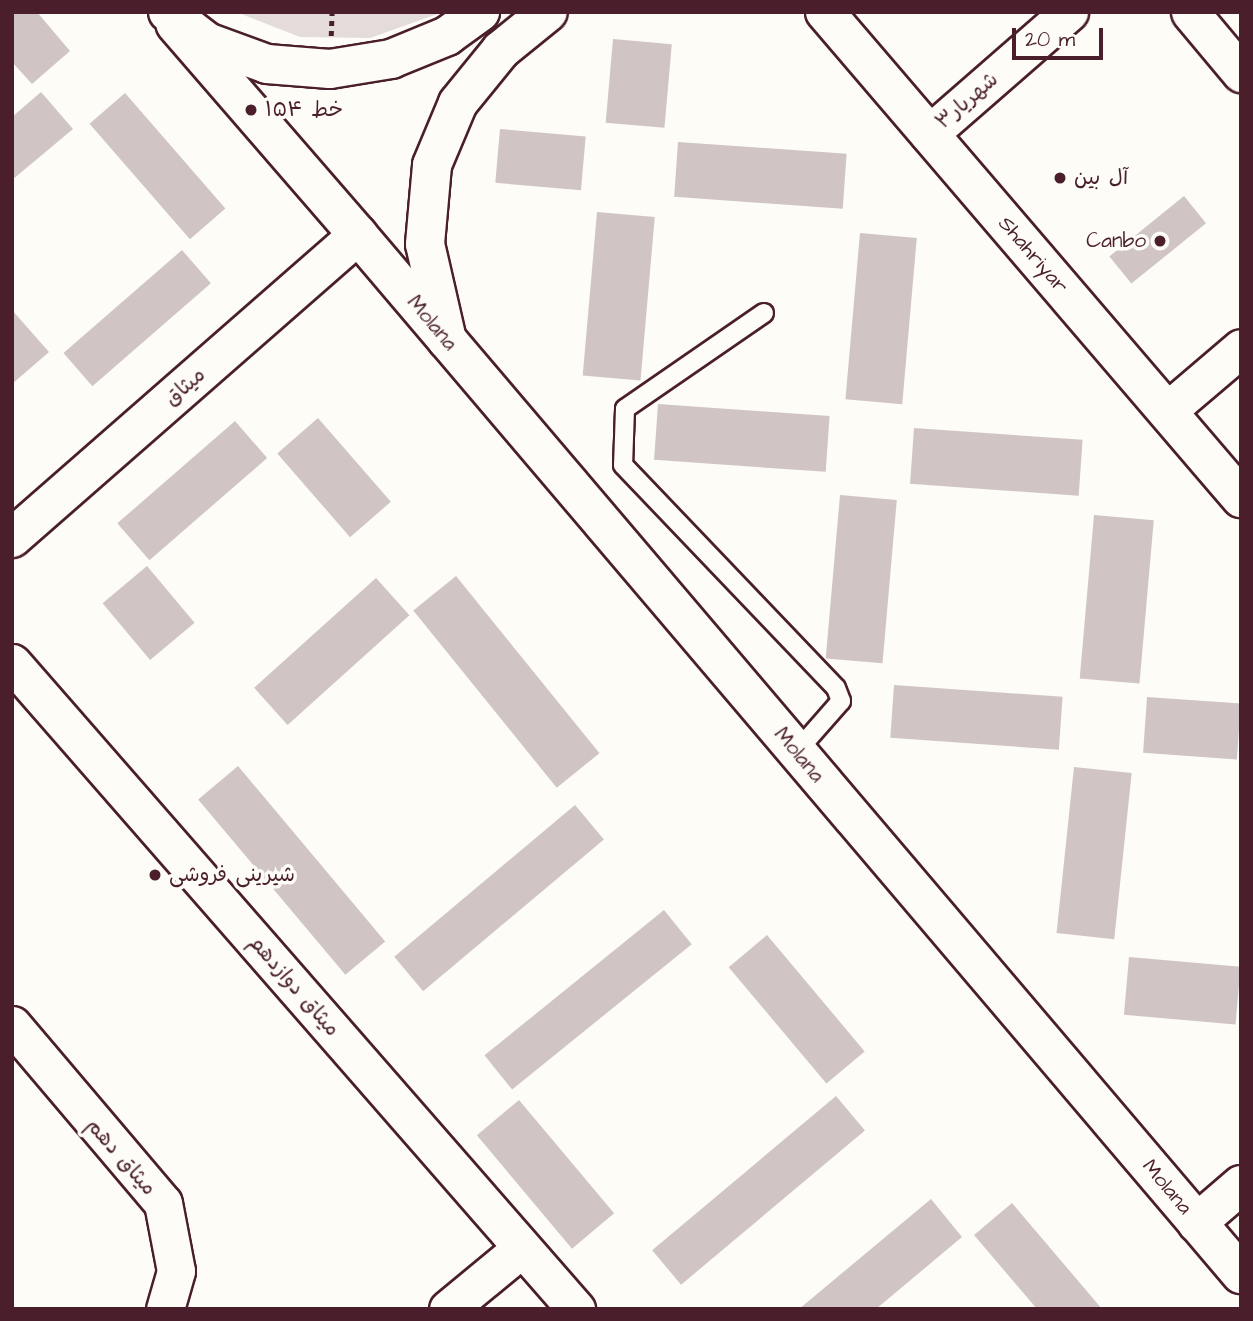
<!DOCTYPE html>
<html>
<head>
<meta charset="utf-8">
<style>
	body { margin:0 }
	#map { position:relative; width:1253px; height:1321px; overflow:hidden; background:#fdfcf7; font-family:"Architects Daughter","Playpen Sans Arabic",sans-serif }
	div>[style] { position:absolute }
	[style*='--x'] { left:calc(var(--x)*1px); top:calc(var(--y)*1px); width:calc(var(--w)*1px); rotate:calc(var(--a)*1deg) }
	.green>* { inset:0; background:#e3dcda }
	.building>* { inset:0; background:#d0c5c4; transform-origin:0 0 }
	.path>* { height:4.5px; margin-top:-2.25px; transform-origin:0; background:repeating-linear-gradient(90deg,#4a1f2b 0 5px,transparent 0 10px) }
	.roads { filter:drop-shadow(2px 0 #4a1f2b) drop-shadow(-2px 0 #4a1f2b) drop-shadow(0 2px #4a1f2b) drop-shadow(0 -2px #4a1f2b) }
	.lane>* { height:18px; margin:-9px; padding:0 9px; transform-origin:9px; border-radius:9px; background:#fdfcf7 }
	.street>* { height:37px; margin:-18.5px; padding:0 18.5px; transform-origin:18.5px; border-radius:18.5px; background:#fdfcf7 }
	.secondary>* { height:38px; margin:-19px; padding:0 19px; transform-origin:19px; border-radius:19px; background:#fdfcf7 }
	.primary>* { height:38px; margin:-19px; padding:0 19px; transform-origin:19px; border-radius:19px; background:#fdfcf7 }
	.dots>* { width:19px; height:19px; translate:-50% -50%; box-sizing:border-box; border:4px solid #fdfcf7; border-radius:50% }
	span { translate:-50% -50%; white-space:nowrap; text-align:center; line-height:1.15; -webkit-text-stroke:7px #fdfcf7; paint-order:stroke }
	.street-label { font-size:21px; color:#4a1f2b }
	.poi-label { font-size:21px; color:#4a1f2b }
	.left { translate:0 -50%; text-align:left }
	.right { translate:-100% -50%; text-align:right }
	.frame { position:absolute; inset:0; border:14px solid #4a1f2b; pointer-events:none }
	.scale { position:absolute; left:1012px; top:28px; width:91px; height:32px; box-sizing:border-box; border:4px solid #4a1f2b; border-top:0; padding-left:9px; font-size:21px; line-height:24px; white-space:nowrap; color:#4a1f2b; -webkit-text-stroke:5px #fdfcf7; paint-order:stroke }
</style>
</head>
<body>
<div id="map">
	<div class="green">
		<i style="clip-path:polygon(236px 12px,443px 12px,370px 38px,300px 37px)"></i>
	</div>
	<div class="building">
		<i style="clip-path:polygon(12px 12px,37px 12px,70px 51px,32px 84px,12px 62px)"></i>
		<i style="left:613px;top:39px;width:59px;height:84px;rotate:5deg"></i>
		<i style="clip-path:polygon(41px 92px,73px 129px,12px 180px,12px 117px)"></i>
		<i style="left:125px;top:93px;width:153px;height:47px;rotate:49deg"></i>
		<i style="left:500px;top:129px;width:86px;height:54px;rotate:5deg"></i>
		<i style="left:678px;top:142px;width:169px;height:55px;rotate:4deg"></i>
		<i style="left:1184px;top:196px;width:35px;height:96px;rotate:51deg"></i>
		<i style="left:597px;top:212px;width:58px;height:164px;rotate:5deg"></i>
		<i style="left:860px;top:233px;width:57px;height:167px;rotate:5deg"></i>
		<i style="left:182px;top:250px;width:44px;height:157px;rotate:49deg"></i>
		<i style="clip-path:polygon(12px 310px,49px 352px,12px 384px)"></i>
		<i style="left:658px;top:404px;width:172px;height:56px;rotate:4deg"></i>
		<i style="left:318px;top:418px;width:111px;height:54px;rotate:49deg"></i>
		<i style="left:235px;top:421px;width:49px;height:156px;rotate:49deg"></i>
		<i style="left:914px;top:428px;width:169px;height:56px;rotate:4deg"></i>
		<i style="left:840px;top:495px;width:57px;height:164px;rotate:5deg"></i>
		<i style="left:1094px;top:515px;width:60px;height:164px;rotate:5deg"></i>
		<i style="left:147px;top:566px;width:74px;height:58px;rotate:50deg"></i>
		<i style="left:456px;top:576px;width:228px;height:55px;rotate:51deg"></i>
		<i style="left:376px;top:578px;width:50px;height:164px;rotate:48deg"></i>
		<i style="left:894px;top:685px;width:169px;height:53px;rotate:4deg"></i>
		<i style="left:1147px;top:697px;width:94px;height:56px;rotate:4deg"></i>
		<i style="left:238px;top:766px;width:229px;height:52px;rotate:50deg"></i>
		<i style="left:1074px;top:767px;width:58px;height:167px;rotate:6deg"></i>
		<i style="left:575px;top:805px;width:45px;height:236px;rotate:50deg"></i>
		<i style="left:664px;top:910px;width:44px;height:231px;rotate:51deg"></i>
		<i style="left:767px;top:935px;width:152px;height:50px;rotate:50deg"></i>
		<i style="left:1129px;top:957px;width:112px;height:58px;rotate:5deg"></i>
		<i style="left:836px;top:1096px;width:45px;height:240px;rotate:50deg"></i>
		<i style="left:519px;top:1100px;width:148px;height:55px;rotate:50deg"></i>
		<i style="clip-path:polygon(931px 1199px,962px 1237px,876px 1309px,799px 1309px)"></i>
		<i style="clip-path:polygon(1012px 1203px,1102px 1309px,1037px 1309px,974px 1235px)"></i>
	</div>
	<div class="path">
		<i style="--x:331;--y:36;--w:24;--a:-88"></i>
	</div>
	<div class="roads">
		<div class="lane">
			<i style="--x:764;--y:313;--w:169;--a:145.4"></i>
			<i style="--x:625;--y:409;--w:56;--a:92"></i>
			<i style="--x:623;--y:465;--w:308;--a:46.3"></i>
			<i style="--x:836;--y:688;--w:14;--a:69"></i>
			<i style="--x:841;--y:701;--w:67;--a:131.3"></i>
		</div>
		<div class="street">
			<i style="--x:1190;--y:12;--w:80;--a:50.1"></i>
			<i style="--x:929;--y:134;--w:186;--a:-41.1"></i>
			<i style="--x:1167;--y:411;--w:97;--a:-40.4"></i>
			<i style="--x:12;--y:663;--w:858;--a:48.88"></i>
			<i style="--x:12;--y:1025;--w:233;--a:49.7"></i>
			<i style="--x:163;--y:1203;--w:69;--a:79.2"></i>
			<i style="--x:176;--y:1271;--w:40;--a:106"></i>
			<i style="--x:448;--y:1309;--w:96;--a:-39.5"></i>
		</div>
		<div class="secondary">
			<i style="--x:825;--y:12;--w:640;--a:49.44"></i>
			<i style="--x:447;--y:340;--w:98;--a:-102.9"></i>
			<i style="--x:425;--y:244;--w:79;--a:-84.9"></i>
			<i style="--x:432;--y:165;--w:67;--a:-67.2"></i>
			<i style="--x:458;--y:103;--w:68;--a:-50.9"></i>
			<i style="--x:501;--y:50;--w:60;--a:-39"></i>
			<i style="--x:12;--y:538;--w:460;--a:-41.2"></i>
			<i style="--x:358;--y:235;--w:279;--a:-130.9"></i>
			<i style="--x:1197;--y:1223;--w:58;--a:-40.8"></i>
		</div>
		<div class="primary">
			<i style="--x:168;--y:12;--w:49;--a:37.6"></i>
			<i style="--x:207;--y:42;--w:64;--a:20.1"></i>
			<i style="--x:267;--y:64;--w:63;--a:4.5"></i>
			<i style="--x:330;--y:69;--w:62;--a:-9.3"></i>
			<i style="--x:391;--y:59;--w:61;--a:-22.3"></i>
			<i style="--x:447;--y:36;--w:41;--a:-36"></i>
			<i style="--x:358;--y:235;--w:1364;--a:49.64"></i>
		</div>
	</div>
	<div class="dots">
		<i style="left:251px;top:110px;background:#4a1f2b"></i>
		<i style="left:1060px;top:178px;background:#4a1f2b"></i>
		<i style="left:1160px;top:241px;background:#4a1f2b"></i>
		<i style="left:155px;top:875px;background:#4a1f2b"></i>
	</div>
	<div class="street-label">
		<span style="left:967px;top:101px;rotate:-41deg">شهریار۳</span>
		<span style="left:1033px;top:255px;rotate:49deg">Shahriyar</span>
		<span style="left:432px;top:323px;rotate:50deg">Molana</span>
		<span style="left:185px;top:387px;rotate:-41deg">میثاق</span>
		<span style="left:799px;top:755px;rotate:50deg">Molana</span>
		<span style="left:294px;top:986px;rotate:49deg">میثاق دوازدهم</span>
		<span style="left:121px;top:1157px;rotate:49deg">میثاق دهم</span>
		<span style="left:1167px;top:1187px;rotate:50deg">Molana</span>
	</div>
	<div class="poi-label">
		<span class="left" style="left:265px;top:110px">خط ۱۵۴</span>
		<span class="left" style="left:1074px;top:178px">آل بین</span>
		<span class="right" style="left:1146px;top:241px">Canbo</span>
		<span class="left" style="left:169px;top:875px">شیرینی فروشی</span>
	</div>
	<div class="frame"></div>
	<div class="scale">20 m</div>
</div>
</body>
</html>
